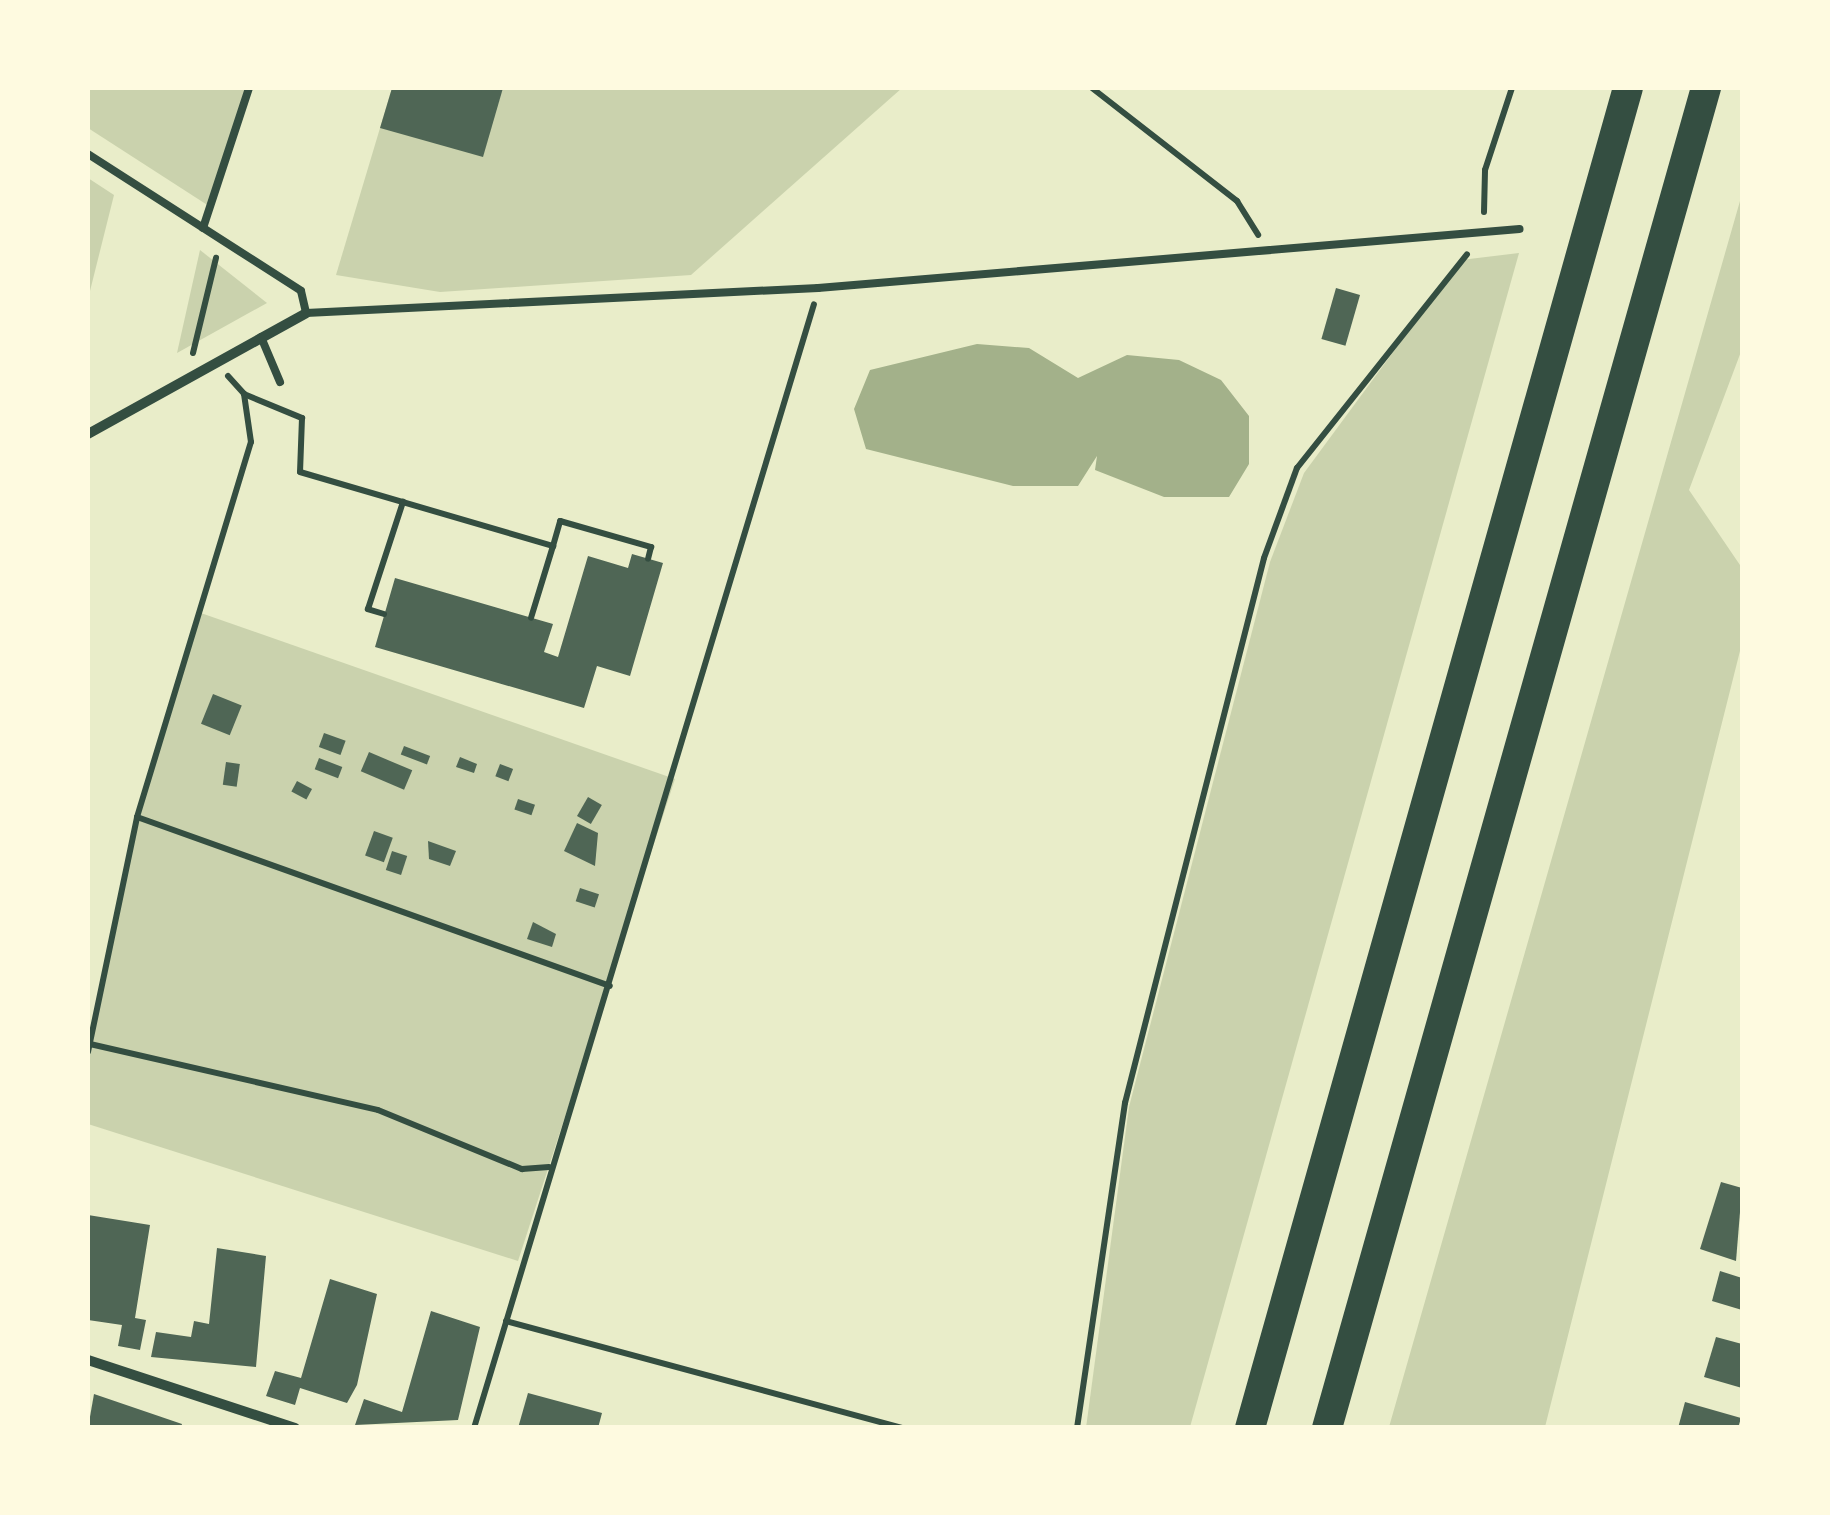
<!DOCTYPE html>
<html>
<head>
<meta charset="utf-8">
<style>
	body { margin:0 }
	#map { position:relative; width:1830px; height:1515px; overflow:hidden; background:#e9edc9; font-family:Commissioner,sans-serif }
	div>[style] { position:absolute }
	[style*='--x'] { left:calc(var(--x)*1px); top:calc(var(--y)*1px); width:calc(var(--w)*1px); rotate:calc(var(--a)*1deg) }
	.green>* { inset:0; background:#cad2ad }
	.water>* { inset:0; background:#a3b18a }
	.building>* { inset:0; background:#4f6655; transform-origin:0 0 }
	.path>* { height:6px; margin:-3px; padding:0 3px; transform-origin:3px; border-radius:3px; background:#344e41 }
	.service>* { height:8px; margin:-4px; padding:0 4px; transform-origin:4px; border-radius:4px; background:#344e41 }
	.minor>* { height:10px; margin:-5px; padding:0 5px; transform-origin:5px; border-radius:5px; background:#344e41 }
	.motorway>* { height:30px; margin:-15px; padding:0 15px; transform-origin:15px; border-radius:15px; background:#344e41 }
	span { translate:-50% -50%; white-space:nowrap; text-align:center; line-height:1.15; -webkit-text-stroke:10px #fefae0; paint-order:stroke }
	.frame { position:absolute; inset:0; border:90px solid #fefae0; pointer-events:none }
</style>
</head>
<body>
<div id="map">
	<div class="green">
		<i style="clip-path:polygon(88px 88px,249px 88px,212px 208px,88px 128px)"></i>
		<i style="clip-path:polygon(392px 88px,902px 88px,691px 275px,440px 292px,336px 275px)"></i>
		<i style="clip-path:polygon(88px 178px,114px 195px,88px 299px)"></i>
		<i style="clip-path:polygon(1742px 194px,1742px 349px,1689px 490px,1742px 568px,1742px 643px,1545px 1427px,1389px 1427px)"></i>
		<i style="clip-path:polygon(200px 250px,267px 303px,177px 353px)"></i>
		<i style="clip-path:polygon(1519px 253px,1190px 1427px,1086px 1428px,1129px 1107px,1270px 562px,1304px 473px,1461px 260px)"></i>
		<i style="clip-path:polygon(198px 612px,675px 779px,518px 1261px,88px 1124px,88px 1052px,140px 815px)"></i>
	</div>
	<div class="water">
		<i style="clip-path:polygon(977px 344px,1029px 348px,1078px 378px,1127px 355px,1179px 360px,1221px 380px,1249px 416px,1249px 464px,1229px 497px,1164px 497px,1095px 470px,1097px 456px,1078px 486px,1013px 486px,866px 449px,854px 409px,870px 370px)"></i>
	</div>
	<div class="building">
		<i style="clip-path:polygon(392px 88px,503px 88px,483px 157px,380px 128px)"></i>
		<i style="left:1336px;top:288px;width:25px;height:53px;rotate:16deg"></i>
		<i style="clip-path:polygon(632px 554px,663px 563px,630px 676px,597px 666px,584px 708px,375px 647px,395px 578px,553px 624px,544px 652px,558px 657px,588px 556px,628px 568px)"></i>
		<i style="left:213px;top:694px;width:31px;height:32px;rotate:22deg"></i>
		<i style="left:324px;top:733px;width:23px;height:15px;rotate:20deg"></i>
		<i style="left:404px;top:746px;width:28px;height:9px;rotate:21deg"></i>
		<i style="left:369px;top:752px;width:47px;height:21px;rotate:23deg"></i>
		<i style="clip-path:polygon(460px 757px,477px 764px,474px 773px,456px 767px)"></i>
		<i style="left:319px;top:758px;width:25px;height:12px;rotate:21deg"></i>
		<i style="left:226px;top:762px;width:14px;height:23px;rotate:8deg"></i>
		<i style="left:500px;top:764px;width:14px;height:13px;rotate:21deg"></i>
		<i style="left:297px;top:781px;width:17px;height:12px;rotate:28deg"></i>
		<i style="left:588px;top:797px;width:16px;height:22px;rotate:30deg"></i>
		<i style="left:518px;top:799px;width:18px;height:11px;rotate:19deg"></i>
		<i style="clip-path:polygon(577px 823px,598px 833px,595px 866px,564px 851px)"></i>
		<i style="left:374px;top:831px;width:20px;height:26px;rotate:20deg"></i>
		<i style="clip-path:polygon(428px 841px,456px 851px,450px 866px,429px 859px)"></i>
		<i style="left:392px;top:851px;width:16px;height:20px;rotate:18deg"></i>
		<i style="left:580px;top:888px;width:20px;height:14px;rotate:18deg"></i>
		<i style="clip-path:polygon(533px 922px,556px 934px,552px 947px,527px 939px)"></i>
		<i style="clip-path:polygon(1721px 1182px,1742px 1188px,1736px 1261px,1700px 1249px)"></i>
		<i style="clip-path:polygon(88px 1215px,150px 1225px,135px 1318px,146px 1320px,140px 1350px,118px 1346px,122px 1325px,88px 1320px)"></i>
		<i style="clip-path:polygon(217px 1248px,266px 1256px,256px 1367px,151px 1357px,156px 1332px,191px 1337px,194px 1321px,209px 1324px)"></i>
		<i style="clip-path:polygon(1720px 1271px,1742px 1278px,1742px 1310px,1712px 1301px)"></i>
		<i style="clip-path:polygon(330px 1279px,377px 1294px,357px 1385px,347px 1403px,300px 1388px,295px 1405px,266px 1396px,275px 1371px,301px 1378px)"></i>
		<i style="clip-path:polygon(431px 1311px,480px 1327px,458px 1420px,355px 1425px,364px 1399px,402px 1412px)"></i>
		<i style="clip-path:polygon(1716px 1337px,1742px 1344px,1742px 1388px,1704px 1377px)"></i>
		<i style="clip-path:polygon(528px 1393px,602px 1413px,598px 1428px,518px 1428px)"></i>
		<i style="clip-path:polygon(94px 1394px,182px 1424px,181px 1428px,88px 1428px)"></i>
		<i style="clip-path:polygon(1685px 1402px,1741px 1418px,1738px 1428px,1678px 1428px)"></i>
	</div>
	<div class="path">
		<i style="--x:1092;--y:88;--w:184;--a:37.9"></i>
		<i style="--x:1237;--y:201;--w:40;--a:58"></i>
		<i style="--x:1484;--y:212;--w:42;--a:-88.6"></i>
		<i style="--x:1485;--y:170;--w:86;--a:-71.8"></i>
		<i style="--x:193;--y:353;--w:98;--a:-76.4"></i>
		<i style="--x:228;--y:376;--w:24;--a:48"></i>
		<i style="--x:244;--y:394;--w:63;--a:22.5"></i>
		<i style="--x:302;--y:418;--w:54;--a:92.1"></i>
		<i style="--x:300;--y:472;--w:264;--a:16.3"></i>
		<i style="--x:553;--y:546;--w:75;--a:107"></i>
		<i style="--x:553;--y:546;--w:26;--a:-74"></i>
		<i style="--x:560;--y:521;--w:95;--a:15.9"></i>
		<i style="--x:651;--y:547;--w:12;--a:104"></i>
		<i style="--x:384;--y:614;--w:17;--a:-163"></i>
		<i style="--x:368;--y:609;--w:113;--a:-71.9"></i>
		<i style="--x:137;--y:817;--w:502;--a:19.66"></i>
		<i style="--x:90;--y:1044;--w:295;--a:12.9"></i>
		<i style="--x:378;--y:1110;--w:156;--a:22.3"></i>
		<i style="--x:522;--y:1169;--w:27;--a:-4"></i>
		<i style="--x:88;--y:1052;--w:240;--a:-78.2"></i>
		<i style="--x:137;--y:817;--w:392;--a:-73.1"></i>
		<i style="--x:251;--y:442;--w:49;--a:-98.3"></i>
		<i style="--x:506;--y:1321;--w:410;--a:15.1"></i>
		<i style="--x:474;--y:1428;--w:1174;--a:-73.17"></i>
		<i style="--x:1077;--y:1428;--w:329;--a:-81.6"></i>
		<i style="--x:1125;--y:1103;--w:562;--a:-75.69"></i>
		<i style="--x:1264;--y:558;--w:96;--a:-69.9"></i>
		<i style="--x:1297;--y:468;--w:273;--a:-51.5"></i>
	</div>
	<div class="service">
		<i style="--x:88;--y:154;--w:253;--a:32.7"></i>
		<i style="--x:301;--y:291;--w:23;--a:77"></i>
		<i style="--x:306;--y:313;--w:513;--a:-2.8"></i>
		<i style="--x:818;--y:288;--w:704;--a:-4.8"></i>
		<i style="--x:203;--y:228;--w:147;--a:-71.8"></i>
		<i style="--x:261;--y:337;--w:49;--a:67.1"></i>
	</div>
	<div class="minor">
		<i style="--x:88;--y:434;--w:249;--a:-29"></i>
		<i style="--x:88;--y:1360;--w:218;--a:18.2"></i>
	</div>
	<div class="motorway">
		<i style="--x:1250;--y:1428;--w:1392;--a:-74.25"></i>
		<i style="--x:1327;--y:1428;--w:1393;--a:-74.21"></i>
	</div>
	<div class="frame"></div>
</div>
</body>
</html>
